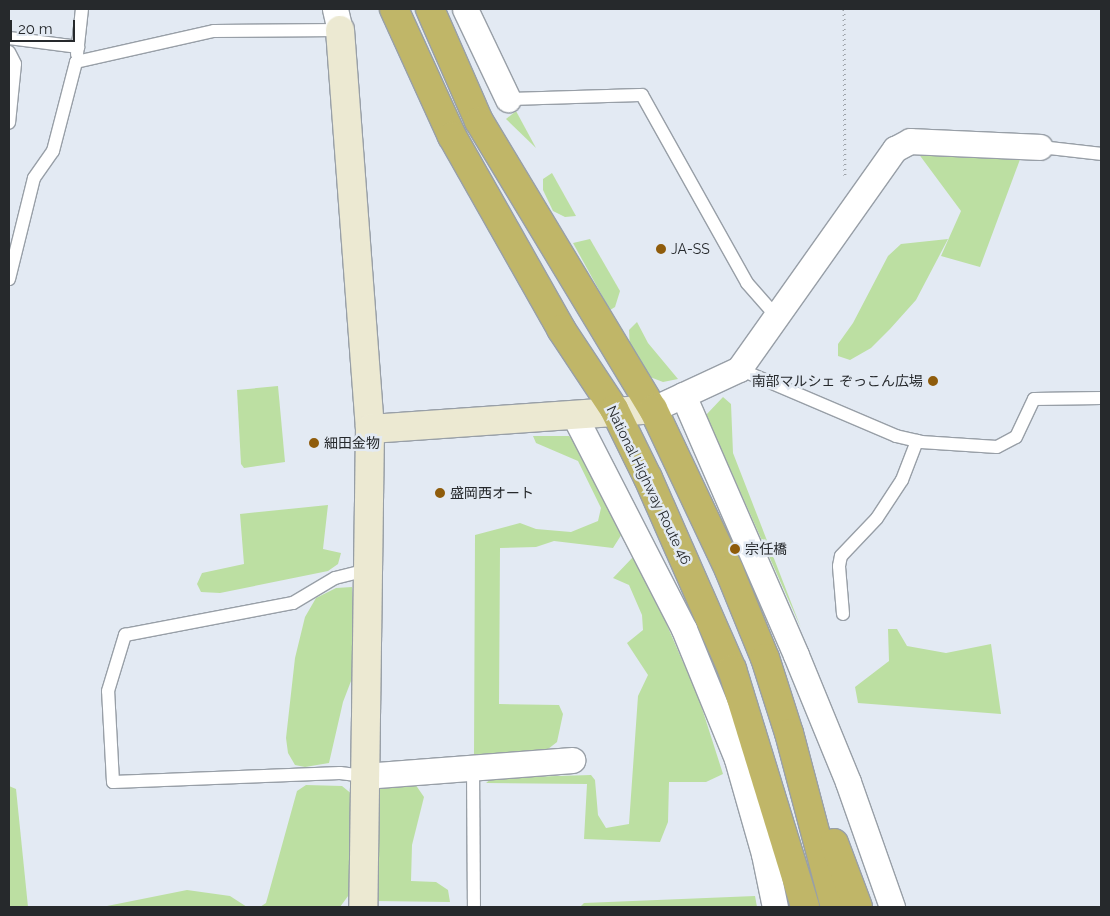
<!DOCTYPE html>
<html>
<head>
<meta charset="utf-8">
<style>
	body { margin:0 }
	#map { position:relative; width:1110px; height:916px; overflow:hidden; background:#e3eaf3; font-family:Raleway,"Noto Sans JP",sans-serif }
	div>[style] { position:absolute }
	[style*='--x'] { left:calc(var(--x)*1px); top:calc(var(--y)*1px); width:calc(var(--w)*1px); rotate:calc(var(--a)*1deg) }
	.green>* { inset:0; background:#bcdfa2 }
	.path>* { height:3px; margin-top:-1.5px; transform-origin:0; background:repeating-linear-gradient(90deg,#9da3a9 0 1px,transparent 0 5px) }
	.roads { filter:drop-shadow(1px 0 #989fa7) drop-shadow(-1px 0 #989fa7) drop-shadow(0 1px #989fa7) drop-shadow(0 -1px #989fa7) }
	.lane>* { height:12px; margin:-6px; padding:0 6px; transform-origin:6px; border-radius:6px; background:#fff }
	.street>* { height:25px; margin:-12.5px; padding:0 12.5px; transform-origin:12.5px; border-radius:12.5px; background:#fff }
	.secondary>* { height:28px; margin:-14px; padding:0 14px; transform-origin:14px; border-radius:14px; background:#ece9d2 }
	.highway>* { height:28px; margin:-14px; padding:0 14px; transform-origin:14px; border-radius:14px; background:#c0b668 }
	.dots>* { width:14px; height:14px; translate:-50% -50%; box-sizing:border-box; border:2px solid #e3eaf3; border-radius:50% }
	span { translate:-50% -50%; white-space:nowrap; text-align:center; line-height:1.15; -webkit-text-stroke:5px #e3eaf3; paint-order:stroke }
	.poi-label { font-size:14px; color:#26292c }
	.left { translate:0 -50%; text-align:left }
	.right { translate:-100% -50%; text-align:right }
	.street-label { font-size:14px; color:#26292c }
	.frame { position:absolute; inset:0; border:10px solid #26292c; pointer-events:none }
	.scale { position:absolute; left:10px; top:20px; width:65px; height:22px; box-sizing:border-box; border:2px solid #26292c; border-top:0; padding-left:6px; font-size:15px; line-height:18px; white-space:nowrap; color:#26292c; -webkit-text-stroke:4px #e3eaf3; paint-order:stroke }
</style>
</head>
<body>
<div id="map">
	<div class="green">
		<i style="clip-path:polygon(516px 111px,536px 148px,506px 119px)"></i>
		<i style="clip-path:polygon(918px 153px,1022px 154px,980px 267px,941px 256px,961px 211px)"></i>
		<i style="clip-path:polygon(552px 173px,576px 216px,565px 217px,553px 211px,543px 190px,543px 179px)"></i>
		<i style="clip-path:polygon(590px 239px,620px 291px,615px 307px,610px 310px,573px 243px)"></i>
		<i style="clip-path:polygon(948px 239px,916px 300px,890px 329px,871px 348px,850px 360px,838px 356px,838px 344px,853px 323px,888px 256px,901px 244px)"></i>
		<i style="clip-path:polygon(637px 322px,648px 343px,678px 379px,663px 382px,650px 377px,630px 349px,629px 330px)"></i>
		<i style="clip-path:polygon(278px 386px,285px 462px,244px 468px,241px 464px,237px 390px)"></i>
		<i style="clip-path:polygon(723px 397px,731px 404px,733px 453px,801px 628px,706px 415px)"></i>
		<i style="clip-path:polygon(533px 436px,569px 436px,581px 445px,625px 529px,613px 548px,554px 541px,536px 547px,500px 548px,499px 704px,559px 705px,563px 714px,557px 742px,543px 753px,481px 759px,474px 754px,475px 535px,520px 523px,536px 529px,571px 532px,598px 521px,601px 508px,578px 461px,536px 443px)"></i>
		<i style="clip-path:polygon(328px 505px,323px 549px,341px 553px,338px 564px,328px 571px,220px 593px,201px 592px,197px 584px,202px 573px,244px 564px,240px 514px)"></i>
		<i style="clip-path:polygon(634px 556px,637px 556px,699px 699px,723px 774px,706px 782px,669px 782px,668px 822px,660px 842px,584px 839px,587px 784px,486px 783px,492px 778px,591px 775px,595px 780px,598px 815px,606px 828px,629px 824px,638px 696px,648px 675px,627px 643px,643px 630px,642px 615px,629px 585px,613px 578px)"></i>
		<i style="clip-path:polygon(352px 587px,356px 668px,343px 702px,329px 763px,305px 767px,295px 765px,288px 753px,286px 738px,295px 658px,305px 617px,316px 598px,336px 588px)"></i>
		<i style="clip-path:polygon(888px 629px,897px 629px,907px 646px,946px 653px,991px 644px,1001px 714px,858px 703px,855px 687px,889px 661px)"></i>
		<i style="clip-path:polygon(413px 781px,424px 797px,412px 845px,411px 881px,436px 882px,448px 890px,450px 902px,375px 901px,379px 782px)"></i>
		<i style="clip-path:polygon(306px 785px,342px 786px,353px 795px,351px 892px,340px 907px,260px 907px,266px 903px,297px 791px)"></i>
		<i style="clip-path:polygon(9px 786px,16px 789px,28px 907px,9px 907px)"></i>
		<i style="clip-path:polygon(187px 890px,230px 896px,247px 907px,102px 907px)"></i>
		<i style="clip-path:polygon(755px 896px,757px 907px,580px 907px,584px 903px)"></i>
	</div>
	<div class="path">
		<i style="--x:844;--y:9;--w:169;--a:89.7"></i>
	</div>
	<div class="roads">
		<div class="lane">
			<i style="--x:9;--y:38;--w:70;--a:7.4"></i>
			<i style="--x:9;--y:52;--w:13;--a:63"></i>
			<i style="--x:15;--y:64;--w:59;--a:95.8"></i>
			<i style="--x:77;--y:54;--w:45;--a:-83.7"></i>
			<i style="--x:508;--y:99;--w:134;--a:-1.7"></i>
			<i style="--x:642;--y:95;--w:215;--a:60.8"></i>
			<i style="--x:747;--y:283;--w:44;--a:48.7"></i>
			<i style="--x:1040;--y:147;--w:61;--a:6.5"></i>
			<i style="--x:9;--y:279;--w:104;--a:-76.1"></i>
			<i style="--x:34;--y:178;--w:33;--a:-55"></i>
			<i style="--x:53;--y:151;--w:92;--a:-75.5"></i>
			<i style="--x:76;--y:62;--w:141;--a:-12.7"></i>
			<i style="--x:214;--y:31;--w:126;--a:-0.5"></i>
			<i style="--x:739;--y:369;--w:171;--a:23.1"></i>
			<i style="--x:896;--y:436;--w:26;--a:13"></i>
			<i style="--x:921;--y:442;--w:76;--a:3.8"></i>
			<i style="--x:997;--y:447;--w:21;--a:-28"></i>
			<i style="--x:1016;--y:437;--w:42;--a:-64.7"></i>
			<i style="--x:1034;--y:399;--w:67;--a:-0.9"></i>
			<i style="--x:843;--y:614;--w:48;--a:-94.8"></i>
			<i style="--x:839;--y:566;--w:10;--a:-79"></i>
			<i style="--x:841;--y:556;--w:52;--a:-46.5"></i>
			<i style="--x:877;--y:518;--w:45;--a:-56.7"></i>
			<i style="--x:902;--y:480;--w:42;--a:-69"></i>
			<i style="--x:473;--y:768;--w:139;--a:89.6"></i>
			<i style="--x:364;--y:776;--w:24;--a:-173"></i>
			<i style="--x:340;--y:773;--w:227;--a:177.7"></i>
			<i style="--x:113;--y:782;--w:91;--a:-93.1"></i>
			<i style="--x:108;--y:691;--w:59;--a:-73.1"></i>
			<i style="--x:125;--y:635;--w:171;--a:-10.8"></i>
			<i style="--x:293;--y:603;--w:49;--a:-30.8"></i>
			<i style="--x:335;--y:578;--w:33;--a:-14"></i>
		</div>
		<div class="street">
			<i style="--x:335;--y:9;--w:22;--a:77"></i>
			<i style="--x:465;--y:9;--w:100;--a:64.5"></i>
			<i style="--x:683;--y:395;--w:283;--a:66.5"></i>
			<i style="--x:796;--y:655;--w:137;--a:67.7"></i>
			<i style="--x:848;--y:782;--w:133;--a:70.6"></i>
			<i style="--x:653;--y:409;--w:95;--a:-24.9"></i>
			<i style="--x:739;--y:369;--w:270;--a:-54.7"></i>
			<i style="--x:895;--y:149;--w:17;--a:-28"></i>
			<i style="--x:910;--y:141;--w:130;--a:2.6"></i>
			<i style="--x:573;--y:413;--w:243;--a:62.8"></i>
			<i style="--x:684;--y:629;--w:140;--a:67.8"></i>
			<i style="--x:737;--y:759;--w:99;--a:74.1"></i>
			<i style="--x:764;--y:854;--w:54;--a:78.3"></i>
			<i style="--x:364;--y:776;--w:209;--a:-4.4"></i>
		</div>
		<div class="secondary">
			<i style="--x:340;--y:30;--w:400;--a:85.7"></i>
			<i style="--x:370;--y:429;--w:478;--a:90.8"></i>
			<i style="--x:370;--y:429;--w:284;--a:-4"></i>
		</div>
		<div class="highway">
			<i style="--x:394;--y:9;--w:140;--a:65.5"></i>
			<i style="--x:452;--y:136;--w:222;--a:60.5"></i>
			<i style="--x:561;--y:329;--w:96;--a:56.5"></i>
			<i style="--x:614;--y:409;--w:77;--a:63.8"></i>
			<i style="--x:648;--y:478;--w:209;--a:66.3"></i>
			<i style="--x:732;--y:669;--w:249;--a:72.9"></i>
			<i style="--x:430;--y:9;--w:122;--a:66.4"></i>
			<i style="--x:479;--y:121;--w:336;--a:58.9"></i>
			<i style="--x:653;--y:409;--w:178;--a:64.7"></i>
			<i style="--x:729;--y:570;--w:95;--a:67.8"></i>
			<i style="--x:765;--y:658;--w:79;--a:72.3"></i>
			<i style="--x:789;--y:733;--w:180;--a:75.2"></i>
			<i style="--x:834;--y:843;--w:68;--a:69.4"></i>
		</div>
	</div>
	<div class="dots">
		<i style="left:661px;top:249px;background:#8f5c0b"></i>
		<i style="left:933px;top:381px;background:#8f5c0b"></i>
		<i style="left:314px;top:443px;background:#8f5c0b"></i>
		<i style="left:440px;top:493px;background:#8f5c0b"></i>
		<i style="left:735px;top:549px;background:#8f5c0b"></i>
	</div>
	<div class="poi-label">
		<span class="left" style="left:671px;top:249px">JA-SS</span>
		<span class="right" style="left:923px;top:381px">南部マルシェ ぞっこん広場</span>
		<span class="left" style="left:324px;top:443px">細田金物</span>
		<span class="left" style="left:450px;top:493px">盛岡西オート</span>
		<span class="left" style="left:745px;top:549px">宗任橋</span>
	</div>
	<div class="street-label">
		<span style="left:649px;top:485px;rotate:64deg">National Highway Route 46</span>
	</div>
	<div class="frame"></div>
	<div class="scale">20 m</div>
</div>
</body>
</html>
